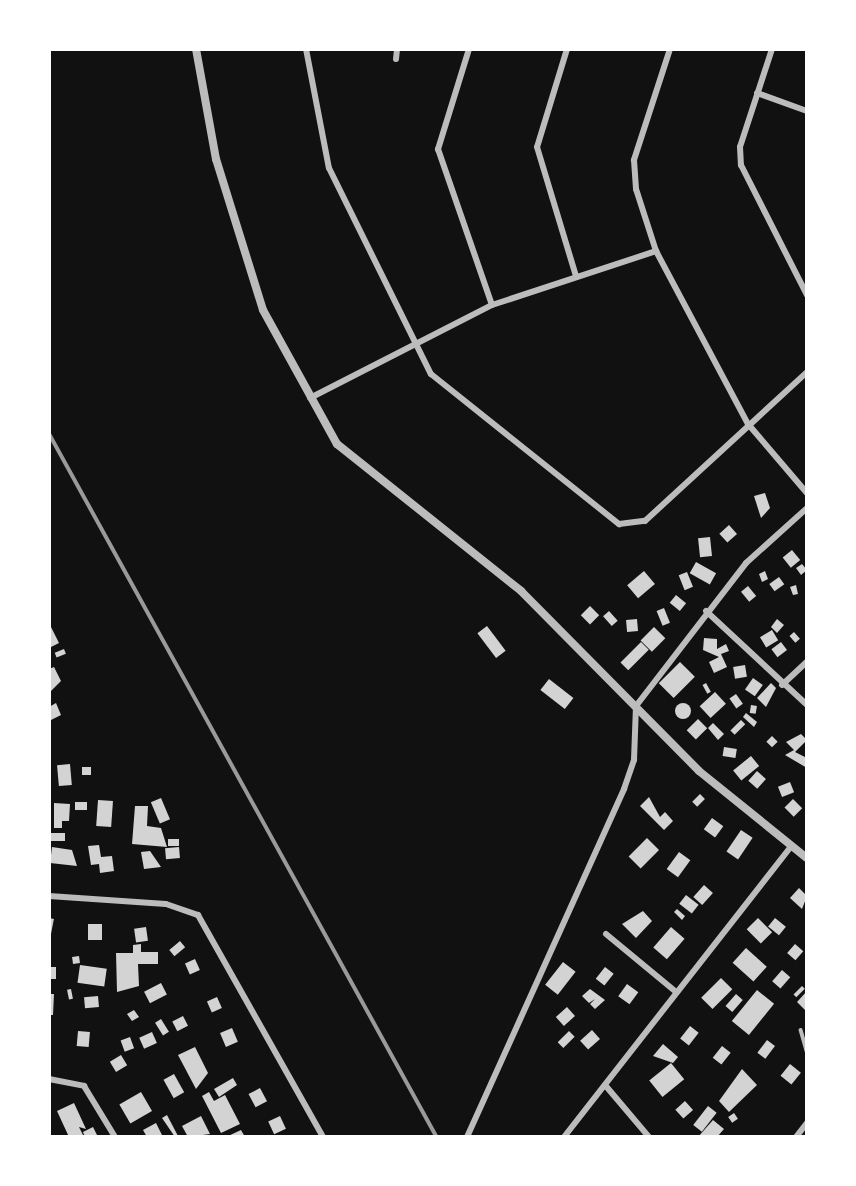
<!DOCTYPE html>
<html>
<head>
<meta charset="utf-8">
<style>
	body { margin:0 }
	#map { position:relative; width:856px; height:1186px; overflow:hidden; background:#111; font-family:"DM Sans",sans-serif }
	div>[style] { position:absolute }
	[style*='--x'] { left:calc(var(--x)*1px); top:calc(var(--y)*1px); width:calc(var(--w)*1px); rotate:calc(var(--a)*1deg) }
	.building>* { inset:0; background:#d3d3d3; transform-origin:0 0 }
	.round { border-radius:50% }
	.service>* { height:3.5px; margin:-1.75px; padding:0 1.75px; transform-origin:1.75px; border-radius:1.75px; background:#bcbcbc }
	.minor>* { height:6px; margin:-3px; padding:0 3px; transform-origin:3px; border-radius:3px; background:#bcbcbc }
	.tertiary>* { height:8px; margin:-4px; padding:0 4px; transform-origin:4px; border-radius:4px; background:#bcbcbc }
	.rail>* { height:3.5px; margin:-1.75px; padding:0 1.75px; transform-origin:1.75px; border-radius:1.75px; background:#9a9a9a }
	span { translate:-50% -50%; white-space:nowrap; text-align:center; line-height:1.15; -webkit-text-stroke:7px #fff; paint-order:stroke }
	.frame { position:absolute; inset:0; border:51px solid #fff; pointer-events:none }
</style>
</head>
<body>
<div id="map">
	<div class="building">
		<i style="clip-path:polygon(765px 493px,770px 508px,761px 518px,754px 496px)"></i>
		<i style="left:729px;top:525px;width:12px;height:13px;rotate:48deg"></i>
		<i style="left:710px;top:537px;width:19px;height:12px;rotate:84deg"></i>
		<i style="left:792px;top:550px;width:13px;height:12px;rotate:51deg"></i>
		<i style="left:696px;top:562px;width:23px;height:13px;rotate:29deg"></i>
		<i style="clip-path:polygon(802px 564px,807px 570px,801px 575px,796px 568px)"></i>
		<i style="left:644px;top:571px;width:17px;height:22px;rotate:50deg"></i>
		<i style="clip-path:polygon(765px 571px,768px 579px,762px 582px,759px 574px)"></i>
		<i style="left:687px;top:572px;width:16px;height:9px;rotate:68deg"></i>
		<i style="left:779px;top:577px;width:9px;height:12px;rotate:54deg"></i>
		<i style="clip-path:polygon(796px 585px,798px 594px,793px 595px,790px 587px)"></i>
		<i style="left:748px;top:586px;width:13px;height:9px;rotate:51deg"></i>
		<i style="left:676px;top:595px;width:13px;height:10px;rotate:39deg"></i>
		<i style="left:590px;top:606px;width:13px;height:13px;rotate:45deg"></i>
		<i style="left:664px;top:608px;width:16px;height:8px;rotate:68deg"></i>
		<i style="left:609px;top:611px;width:13px;height:8px;rotate:48deg"></i>
		<i style="left:637px;top:619px;width:12px;height:11px;rotate:85deg"></i>
		<i style="clip-path:polygon(777px 619px,784px 625px,777px 633px,771px 627px)"></i>
		<i style="clip-path:polygon(49px 623px,59px 643px,49px 648px)"></i>
		<i style="left:487px;top:626px;width:31px;height:12px;rotate:53deg"></i>
		<i style="left:654px;top:627px;width:16px;height:19px;rotate:45deg"></i>
		<i style="left:772px;top:630px;width:12px;height:14px;rotate:59deg"></i>
		<i style="left:794px;top:632px;width:9px;height:6px;rotate:49deg"></i>
		<i style="clip-path:polygon(704px 638px,717px 639px,717px 649px,726px 644px,729px 651px,721px 654px,727px 667px,714px 673px,709px 662px,719px 657px,703px 650px)"></i>
		<i style="left:641px;top:642px;width:11px;height:29px;rotate:45deg"></i>
		<i style="left:781px;top:642px;width:10px;height:12px;rotate:53deg"></i>
		<i style="left:64px;top:649px;width:5px;height:10px;rotate:68deg"></i>
		<i style="left:680px;top:662px;width:21px;height:30px;rotate:45deg"></i>
		<i style="left:745px;top:665px;width:12px;height:12px;rotate:81deg"></i>
		<i style="clip-path:polygon(54px 667px,61px 681px,49px 693px,49px 669px)"></i>
		<i style="left:753px;top:678px;width:12px;height:14px;rotate:35deg"></i>
		<i style="left:549px;top:679px;width:31px;height:14px;rotate:38deg"></i>
		<i style="left:706px;top:683px;width:10px;height:4px;rotate:61deg"></i>
		<i style="clip-path:polygon(771px 683px,776px 688px,766px 707px,757px 698px)"></i>
		<i style="left:715px;top:692px;width:16px;height:21px;rotate:47deg"></i>
		<i style="left:736px;top:694px;width:12px;height:8px;rotate:55deg"></i>
		<i class="round" style="left:675px;top:703px;width:16px;height:16px"></i>
		<i style="clip-path:polygon(56px 703px,61px 715px,49px 721px,49px 707px)"></i>
		<i style="left:751px;top:705px;width:6px;height:8px;rotate:9deg"></i>
		<i style="clip-path:polygon(746px 713px,757px 722px,754px 727px,743px 717px)"></i>
		<i style="left:698px;top:719px;width:13px;height:16px;rotate:45deg"></i>
		<i style="left:741px;top:720px;width:6px;height:15px;rotate:45deg"></i>
		<i style="clip-path:polygon(713px 723px,724px 734px,718px 740px,708px 728px)"></i>
		<i style="clip-path:polygon(801px 734px,807px 740px,795px 752px,807px 758px,807px 768px,785px 755px,794px 750px,786px 742px)"></i>
		<i style="left:772px;top:736px;width:8px;height:8px;rotate:45deg"></i>
		<i style="left:724px;top:747px;width:13px;height:9px;rotate:9deg"></i>
		<i style="left:751px;top:756px;width:13px;height:23px;rotate:51deg"></i>
		<i style="left:70px;top:764px;width:21px;height:13px;rotate:85deg"></i>
		<i style="left:91px;top:767px;width:8px;height:9px;rotate:90deg"></i>
		<i style="left:757px;top:771px;width:12px;height:13px;rotate:42deg"></i>
		<i style="left:790px;top:782px;width:11px;height:13px;rotate:68deg"></i>
		<i style="left:700px;top:794px;width:7px;height:11px;rotate:45deg"></i>
		<i style="clip-path:polygon(649px 797px,660px 817px,665px 812px,673px 821px,664px 830px,640px 806px)"></i>
		<i style="left:161px;top:798px;width:23px;height:11px;rotate:67deg"></i>
		<i style="left:793px;top:799px;width:13px;height:12px;rotate:45deg"></i>
		<i style="left:98px;top:800px;width:15px;height:26px;rotate:4deg"></i>
		<i style="left:75px;top:802px;width:12px;height:8px"></i>
		<i style="clip-path:polygon(54px 803px,70px 804px,69px 821px,62px 821px,62px 828px,54px 828px)"></i>
		<i style="clip-path:polygon(135px 806px,148px 806px,147px 826px,161px 828px,167px 847px,132px 844px)"></i>
		<i style="left:712px;top:818px;width:14px;height:14px;rotate:36deg"></i>
		<i style="left:741px;top:830px;width:14px;height:26px;rotate:34deg"></i>
		<i style="left:50px;top:833px;width:15px;height:8px"></i>
		<i style="left:647px;top:838px;width:17px;height:26px;rotate:45deg"></i>
		<i style="left:168px;top:839px;width:11px;height:7px"></i>
		<i style="clip-path:polygon(99px 845px,101px 857px,112px 856px,114px 871px,100px 873px,99px 864px,91px 865px,88px 846px)"></i>
		<i style="clip-path:polygon(52px 847px,72px 850px,77px 866px,50px 863px)"></i>
		<i style="left:179px;top:847px;width:11px;height:14px;rotate:85deg"></i>
		<i style="clip-path:polygon(150px 851px,161px 867px,144px 869px,141px 852px)"></i>
		<i style="left:679px;top:852px;width:14px;height:21px;rotate:36deg"></i>
		<i style="left:704px;top:885px;width:12px;height:16px;rotate:42deg"></i>
		<i style="clip-path:polygon(799px 888px,807px 896px,802px 909px,790px 898px)"></i>
		<i style="left:686px;top:895px;width:16px;height:11px;rotate:38deg"></i>
		<i style="clip-path:polygon(677px 909px,685px 916px,682px 920px,674px 912px)"></i>
		<i style="clip-path:polygon(643px 911px,652px 921px,636px 938px,622px 924px)"></i>
		<i style="left:49px;top:918px;width:5px;height:18px;rotate:11deg"></i>
		<i style="left:758px;top:918px;width:20px;height:16px;rotate:45deg"></i>
		<i style="left:775px;top:918px;width:14px;height:11px;rotate:39deg"></i>
		<i style="left:88px;top:924px;width:14px;height:16px"></i>
		<i style="left:146px;top:927px;width:14px;height:12px;rotate:82deg"></i>
		<i style="left:671px;top:927px;width:18px;height:27px;rotate:41deg"></i>
		<i style="left:180px;top:941px;width:8px;height:14px;rotate:50deg"></i>
		<i style="clip-path:polygon(141px 944px,141px 952px,158px 952px,158px 964px,138px 964px,139px 986px,117px 992px,116px 953px,133px 953px,133px 945px)"></i>
		<i style="left:795px;top:944px;width:11px;height:12px;rotate:41deg"></i>
		<i style="left:746px;top:948px;width:28px;height:20px;rotate:42deg"></i>
		<i style="left:79px;top:956px;width:7px;height:7px;rotate:82deg"></i>
		<i style="left:195px;top:959px;width:12px;height:11px;rotate:66deg"></i>
		<i style="left:563px;top:962px;width:16px;height:29px;rotate:38deg"></i>
		<i style="left:80px;top:965px;width:27px;height:18px;rotate:8deg"></i>
		<i style="left:49px;top:967px;width:7px;height:12px"></i>
		<i style="left:605px;top:967px;width:11px;height:15px;rotate:38deg"></i>
		<i style="left:782px;top:970px;width:11px;height:15px;rotate:41deg"></i>
		<i style="left:721px;top:978px;width:16px;height:28px;rotate:45deg"></i>
		<i style="left:161px;top:983px;width:13px;height:19px;rotate:63deg"></i>
		<i style="left:627px;top:984px;width:14px;height:15px;rotate:36deg"></i>
		<i style="left:802px;top:986px;width:4px;height:12px;rotate:45deg"></i>
		<i style="left:71px;top:989px;width:10px;height:4px;rotate:79deg"></i>
		<i style="clip-path:polygon(590px 989px,605px 1000px,595px 1009px,590px 1004px,595px 999px,589px 1003px,582px 996px)"></i>
		<i style="left:757px;top:990px;width:22px;height:40px;rotate:39deg"></i>
		<i style="clip-path:polygon(807px 991px,807px 1009px,806px 1011px,797px 1002px)"></i>
		<i style="clip-path:polygon(49px 994px,54px 994px,53px 1015px,49px 1015px)"></i>
		<i style="left:736px;top:994px;width:9px;height:16px;rotate:41deg"></i>
		<i style="left:98px;top:996px;width:11px;height:14px;rotate:85deg"></i>
		<i style="left:217px;top:997px;width:12px;height:11px;rotate:66deg"></i>
		<i style="left:567px;top:1007px;width:12px;height:15px;rotate:48deg"></i>
		<i style="clip-path:polygon(134px 1010px,139px 1017px,132px 1021px,127px 1014px)"></i>
		<i style="left:183px;top:1016px;width:11px;height:12px;rotate:63deg"></i>
		<i style="left:161px;top:1019px;width:15px;height:7px;rotate:58deg"></i>
		<i style="left:690px;top:1026px;width:11px;height:16px;rotate:38deg"></i>
		<i style="left:232px;top:1028px;width:15px;height:13px;rotate:67deg"></i>
		<i style="left:592px;top:1030px;width:12px;height:16px;rotate:48deg"></i>
		<i style="left:78px;top:1031px;width:12px;height:15px;rotate:5deg"></i>
		<i style="left:569px;top:1031px;width:8px;height:16px;rotate:45deg"></i>
		<i style="left:152px;top:1032px;width:12px;height:14px;rotate:66deg"></i>
		<i style="left:130px;top:1037px;width:12px;height:10px;rotate:70deg"></i>
		<i style="left:767px;top:1040px;width:10px;height:16px;rotate:37deg"></i>
		<i style="clip-path:polygon(663px 1044px,678px 1057px,673px 1063px,653px 1056px)"></i>
		<i style="left:722px;top:1046px;width:11px;height:15px;rotate:38deg"></i>
		<i style="clip-path:polygon(195px 1047px,208px 1073px,196px 1089px,178px 1055px)"></i>
		<i style="left:121px;top:1055px;width:12px;height:13px;rotate:59deg"></i>
		<i style="left:671px;top:1063px;width:21px;height:28px;rotate:51deg"></i>
		<i style="left:790px;top:1064px;width:14px;height:15px;rotate:39deg"></i>
		<i style="clip-path:polygon(742px 1069px,757px 1085px,729px 1112px,719px 1101px)"></i>
		<i style="left:174px;top:1074px;width:21px;height:12px;rotate:61deg"></i>
		<i style="clip-path:polygon(233px 1078px,237px 1085px,219px 1097px,214px 1089px)"></i>
		<i style="left:260px;top:1088px;width:15px;height:13px;rotate:62deg"></i>
		<i style="left:141px;top:1092px;width:22px;height:25px;rotate:60deg"></i>
		<i style="clip-path:polygon(209px 1092px,214px 1101px,225px 1095px,240px 1124px,221px 1133px,202px 1096px)"></i>
		<i style="left:685px;top:1101px;width:12px;height:13px;rotate:48deg"></i>
		<i style="clip-path:polygon(74px 1103px,86px 1129px,79px 1127px,84px 1137px,69px 1137px,57px 1111px)"></i>
		<i style="left:708px;top:1106px;width:11px;height:24px;rotate:38deg"></i>
		<i style="left:734px;top:1113px;width:7px;height:7px;rotate:56deg"></i>
		<i style="clip-path:polygon(167px 1115px,178px 1136px,175px 1137px,162px 1118px)"></i>
		<i style="clip-path:polygon(201px 1116px,210px 1134px,188px 1137px,182px 1126px)"></i>
		<i style="left:280px;top:1116px;width:14px;height:13px;rotate:65deg"></i>
		<i style="clip-path:polygon(713px 1120px,724px 1129px,717px 1137px,698px 1137px)"></i>
		<i style="clip-path:polygon(156px 1123px,163px 1137px,147px 1137px,143px 1130px)"></i>
		<i style="clip-path:polygon(93px 1127px,98px 1137px,85px 1137px,83px 1132px)"></i>
		<i style="clip-path:polygon(241px 1130px,245px 1137px,226px 1137px)"></i>
	</div>
	<div class="service">
		<i style="--x:801;--y:1030;--w:22;--a:74"></i>
	</div>
	<div class="minor">
		<i style="--x:306;--y:49;--w:121;--a:79.1"></i>
		<i style="--x:329;--y:168;--w:230;--a:63.7"></i>
		<i style="--x:431;--y:374;--w:241;--a:38.6"></i>
		<i style="--x:619;--y:524;--w:26;--a:-7"></i>
		<i style="--x:645;--y:521;--w:220;--a:-42.6"></i>
		<i style="--x:469;--y:49;--w:105;--a:107.2"></i>
		<i style="--x:438;--y:149;--w:165;--a:70.9"></i>
		<i style="--x:567;--y:49;--w:102;--a:107"></i>
		<i style="--x:537;--y:147;--w:135;--a:73.2"></i>
		<i style="--x:670;--y:49;--w:117;--a:108"></i>
		<i style="--x:634;--y:160;--w:29;--a:86"></i>
		<i style="--x:636;--y:189;--w:65;--a:72.1"></i>
		<i style="--x:656;--y:251;--w:196;--a:62"></i>
		<i style="--x:748;--y:424;--w:91;--a:49.5"></i>
		<i style="--x:772;--y:49;--w:103;--a:108.1"></i>
		<i style="--x:740;--y:147;--w:18;--a:87"></i>
		<i style="--x:741;--y:165;--w:146;--a:63.1"></i>
		<i style="--x:396;--y:59;--w:10;--a:-84"></i>
		<i style="--x:757;--y:93;--w:53;--a:19.8"></i>
		<i style="--x:310;--y:398;--w:204;--a:-27.1"></i>
		<i style="--x:492;--y:305;--w:173;--a:-18.2"></i>
		<i style="--x:706;--y:611;--w:138;--a:42.9"></i>
		<i style="--x:782;--y:685;--w:34;--a:-43"></i>
		<i style="--x:49;--y:896;--w:117;--a:3.9"></i>
		<i style="--x:166;--y:904;--w:34;--a:19"></i>
		<i style="--x:198;--y:915;--w:255;--a:60.6"></i>
		<i style="--x:606;--y:934;--w:91;--a:39.6"></i>
		<i style="--x:49;--y:1079;--w:36;--a:11"></i>
		<i style="--x:84;--y:1086;--w:60;--a:58.7"></i>
		<i style="--x:605;--y:1085;--w:68;--a:49.8"></i>
		<i style="--x:467;--y:1137;--w:382;--a:-65.7"></i>
		<i style="--x:624;--y:789;--w:31;--a:-71"></i>
		<i style="--x:634;--y:760;--w:54;--a:-87.9"></i>
		<i style="--x:636;--y:706;--w:180;--a:-52.4"></i>
		<i style="--x:746;--y:563;--w:82;--a:-42"></i>
		<i style="--x:564;--y:1137;--w:369;--a:-52"></i>
		<i style="--x:796;--y:1137;--w:18;--a:-52"></i>
	</div>
	<div class="tertiary">
		<i style="--x:196;--y:49;--w:112;--a:79.7"></i>
		<i style="--x:216;--y:159;--w:158;--a:72.7"></i>
		<i style="--x:263;--y:310;--w:153;--a:61.1"></i>
		<i style="--x:337;--y:444;--w:236;--a:38.6"></i>
		<i style="--x:521;--y:591;--w:253;--a:45.3"></i>
		<i style="--x:699;--y:771;--w:139;--a:38.9"></i>
	</div>
	<div class="rail">
		<i style="--x:49;--y:433;--w:804;--a:61.14"></i>
	</div>
	<div class="frame"></div>
</div>
</body>
</html>
